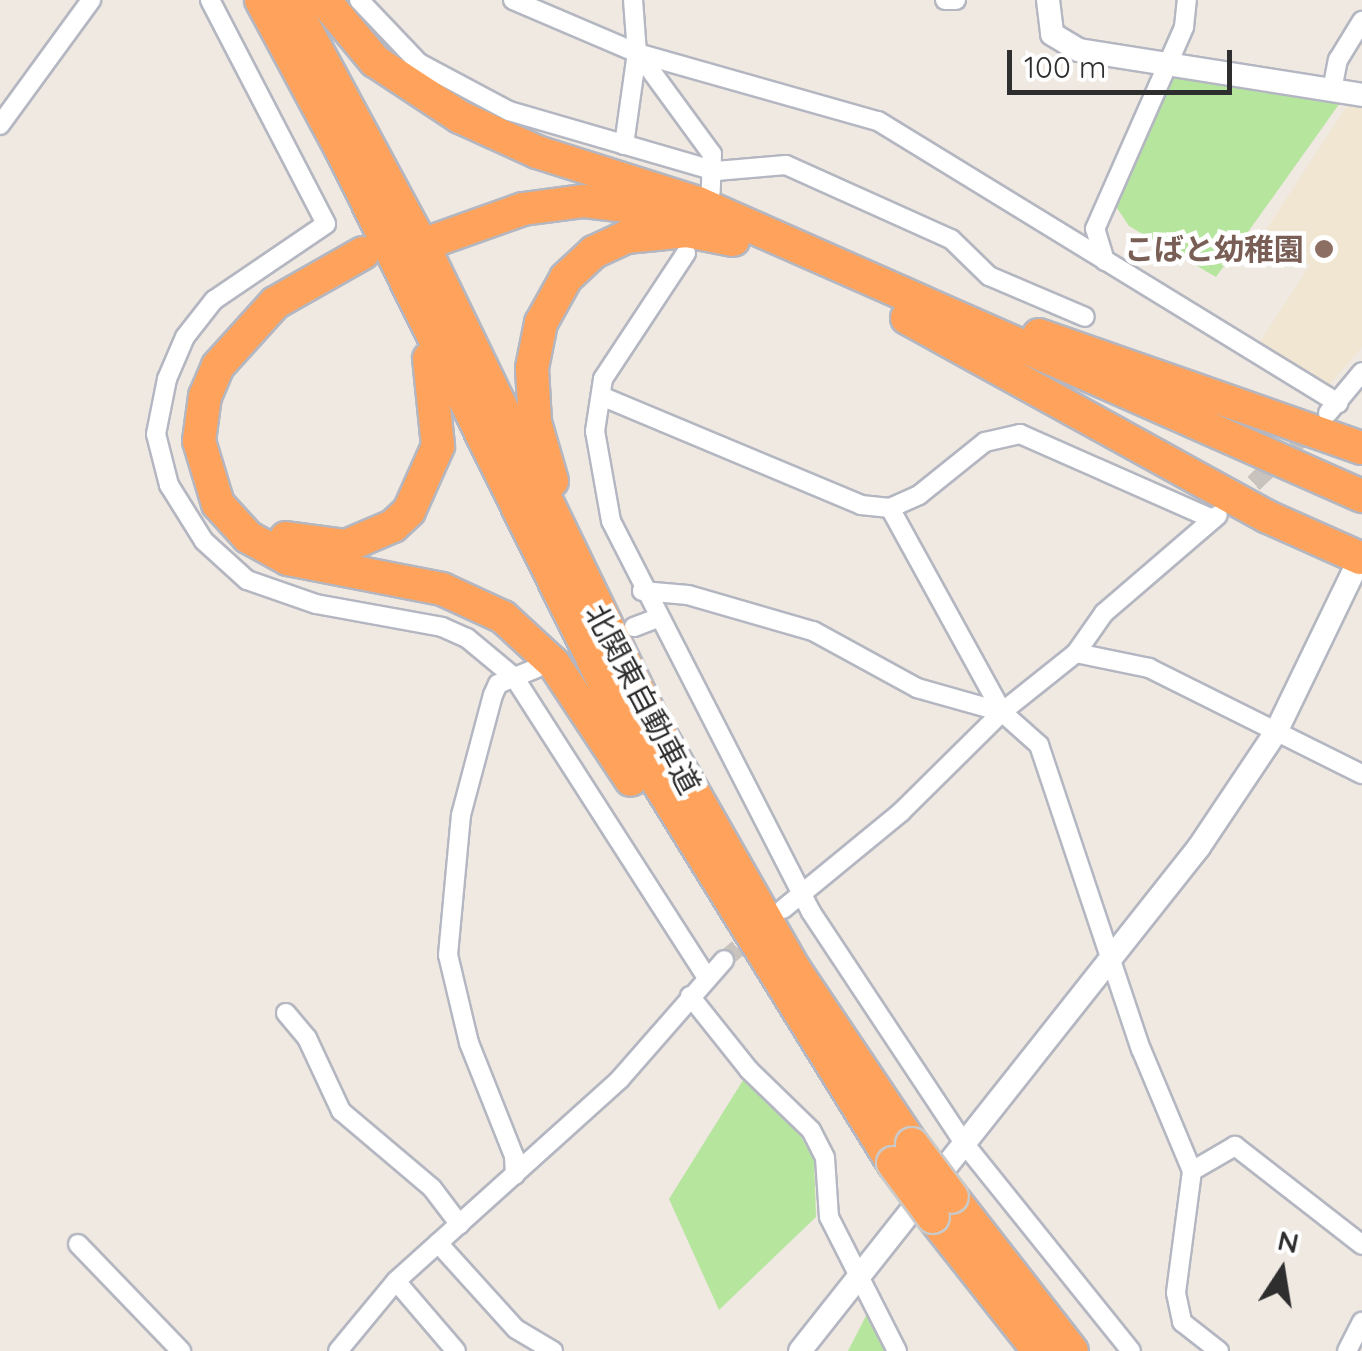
<!DOCTYPE html>
<html>
<head>
<meta charset="utf-8">
<style>
	body { margin:0 }
	#map { position:relative; width:1362px; height:1351px; overflow:hidden; background:#efe9e1; font-family:Quicksand,"Noto Sans JP",sans-serif }
	div>[style] { position:absolute }
	[style*='--x'] { left:calc(var(--x)*1px); top:calc(var(--y)*1px); width:calc(var(--w)*1px); rotate:calc(var(--a)*1deg) }
	.education>* { inset:0; background:#f0e6d1 }
	.green>* { inset:0; background:#b6e59e }
	.minor-tunnel>* { height:18px; margin-top:-9px; transform-origin:0; background:repeating-linear-gradient(90deg,#c8c4bd 0 18px,transparent 0 27px) }
	.roads { filter:drop-shadow(2px 0 #b4b7c1) drop-shadow(-2px 0 #b4b7c1) drop-shadow(0 2px #b4b7c1) drop-shadow(0 -2px #b4b7c1) }
	.minor>* { height:18px; margin:-9px; padding:0 9px; transform-origin:9px; border-radius:9px; background:#fff }
	.tertiary>* { height:22px; margin:-11px; padding:0 11px; transform-origin:11px; border-radius:11px; background:#fff }
	.motorway>* { height:32px; margin:-16px; padding:0 16px; transform-origin:16px; border-radius:16px; background:#ffa35c }
	.bridges { filter:drop-shadow(2px 0 #c9c9c9) drop-shadow(-2px 0 #c9c9c9) drop-shadow(0 2px #c9c9c9) drop-shadow(0 -2px #c9c9c9) }
	.motorway-bridge>* { height:32px; margin:-16px; padding:0 16px; transform-origin:16px; border-radius:16px; background:#ffa35c }
	.dots>* { width:28px; height:28px; translate:-50% -50%; box-sizing:border-box; border:5px solid #fff; border-radius:50% }
	span { translate:-50% -50%; white-space:nowrap; text-align:center; line-height:1.15; -webkit-text-stroke:9px #fff; paint-order:stroke }
	.education-label { font-size:30px; color:#785e54; font-weight:700 }
	.right { translate:-100% -50%; text-align:right }
	.street-label { font-size:30px; color:#2e2e2e }
	.north { position:absolute; left:1232px; top:1221px; width:100px; height:100px; -webkit-text-stroke:8px #fff; paint-order:stroke; rotate:12deg; font-size:28px; font-weight:700; line-height:40px; text-align:center; color:#2e2e2e }
	.north::after { content:''; display:block; margin:auto; width:35px; height:45px; background:#2e2e2e; clip-path:polygon(50% 0,100% 100%,50% 72%,0 100%) }
	.scale { position:absolute; left:1007px; top:50px; width:225px; height:45px; box-sizing:border-box; border:5px solid #2e2e2e; border-top:0; padding-left:12px; font-size:30px; line-height:35px; white-space:nowrap; color:#2e2e2e; -webkit-text-stroke:8px #fff; paint-order:stroke }
</style>
</head>
<body>
<div id="map">
	<div class="education">
		<i style="clip-path:polygon(1349px 103px,1362px 106px,1362px 347px,1325px 390px,1258px 345px,1310px 265px,1264px 233px)"></i>
	</div>
	<div class="green">
		<i style="clip-path:polygon(1164px 77px,1347px 93px,1216px 277px,1129px 226px,1117px 208px)"></i>
		<i style="clip-path:polygon(759px 1065px,814px 1159px,816px 1217px,719px 1310px,669px 1199px,750px 1069px)"></i>
		<i style="clip-path:polygon(868px 1312px,886px 1351px,848px 1351px)"></i>
	</div>
	<div class="minor-tunnel">
		<i style="--x:1234;--y:502;--w:109;--a:-43.5"></i>
		<i style="--x:724;--y:960;--w:45;--a:-40.5"></i>
	</div>
	<div class="roads">
		<div class="minor">
			<i style="--x:210;--y:0;--w:252;--a:62.6"></i>
			<i style="--x:326;--y:224;--w:135;--a:145.8"></i>
			<i style="--x:214;--y:300;--w:47;--a:128.1"></i>
			<i style="--x:185;--y:337;--w:46;--a:113.2"></i>
			<i style="--x:167;--y:379;--w:56;--a:101.3"></i>
			<i style="--x:156;--y:434;--w:53;--a:75.7"></i>
			<i style="--x:169;--y:485;--w:66;--a:58"></i>
			<i style="--x:204;--y:541;--w:58;--a:42.2"></i>
			<i style="--x:247;--y:580;--w:73;--a:19.2"></i>
			<i style="--x:316;--y:604;--w:128;--a:10.3"></i>
			<i style="--x:442;--y:627;--w:27;--a:24"></i>
			<i style="--x:467;--y:638;--w:61;--a:39.7"></i>
			<i style="--x:514;--y:677;--w:355;--a:57.3"></i>
			<i style="--x:359;--y:0;--w:87;--a:46.4"></i>
			<i style="--x:419;--y:63;--w:102;--a:28.1"></i>
			<i style="--x:509;--y:111;--w:216;--a:16.2"></i>
			<i style="--x:716;--y:171;--w:70;--a:-4.9"></i>
			<i style="--x:786;--y:165;--w:181;--a:24.2"></i>
			<i style="--x:951;--y:239;--w:53;--a:44.2"></i>
			<i style="--x:989;--y:276;--w:104;--a:23.1"></i>
			<i style="--x:513;--y:0;--w:135;--a:23.1"></i>
			<i style="--x:637;--y:53;--w:250;--a:15.8"></i>
			<i style="--x:878;--y:121;--w:540;--a:31.51"></i>
			<i style="--x:945;--y:0;--w:11;--a:0"></i>
			<i style="--x:638;--y:53;--w:125;--a:53.8"></i>
			<i style="--x:712;--y:154;--w:38;--a:92"></i>
			<i style="--x:1332;--y:90;--w:31;--a:-79"></i>
			<i style="--x:1338;--y:60;--w:46;--a:-58.4"></i>
			<i style="--x:0;--y:125;--w:155;--a:-53.9"></i>
			<i style="--x:624;--y:145;--w:93;--a:-82"></i>
			<i style="--x:637;--y:53;--w:53;--a:-94.3"></i>
			<i style="--x:686;--y:253;--w:151;--a:123.4"></i>
			<i style="--x:603;--y:379;--w:53;--a:98.7"></i>
			<i style="--x:595;--y:431;--w:91;--a:79.9"></i>
			<i style="--x:611;--y:521;--w:439;--a:62.9"></i>
			<i style="--x:811;--y:912;--w:276;--a:56.5"></i>
			<i style="--x:963;--y:1142;--w:268;--a:51.2"></i>
			<i style="--x:1105;--y:261;--w:34;--a:-107"></i>
			<i style="--x:1095;--y:229;--w:221;--a:-66.2"></i>
			<i style="--x:1184;--y:27;--w:27;--a:-84"></i>
			<i style="--x:601;--y:396;--w:282;--a:22.7"></i>
			<i style="--x:861;--y:505;--w:29;--a:6"></i>
			<i style="--x:890;--y:508;--w:32;--a:-24"></i>
			<i style="--x:919;--y:495;--w:85;--a:-38.8"></i>
			<i style="--x:985;--y:442;--w:36;--a:-13"></i>
			<i style="--x:1020;--y:434;--w:211;--a:23.8"></i>
			<i style="--x:1328;--y:413;--w:53;--a:-50.3"></i>
			<i style="--x:890;--y:508;--w:233;--a:61.2"></i>
			<i style="--x:1002;--y:712;--w:50;--a:41.7"></i>
			<i style="--x:1039;--y:745;--w:321;--a:71.5"></i>
			<i style="--x:1141;--y:1049;--w:132;--a:67.3"></i>
			<i style="--x:1192;--y:1171;--w:123;--a:97.5"></i>
			<i style="--x:1176;--y:1293;--w:30;--a:78"></i>
			<i style="--x:1182;--y:1322;--w:47;--a:38.1"></i>
			<i style="--x:642;--y:591;--w:46;--a:5"></i>
			<i style="--x:688;--y:595;--w:130;--a:16.1"></i>
			<i style="--x:813;--y:631;--w:119;--a:28.7"></i>
			<i style="--x:917;--y:688;--w:88;--a:15.8"></i>
			<i style="--x:634;--y:627;--w:25;--a:-21"></i>
			<i style="--x:1076;--y:653;--w:75;--a:11.6"></i>
			<i style="--x:1149;--y:668;--w:238;--a:26.5"></i>
			<i style="--x:783;--y:909;--w:153;--a:-39.4"></i>
			<i style="--x:901;--y:812;--w:142;--a:-44.7"></i>
			<i style="--x:1002;--y:712;--w:95;--a:-38.6"></i>
			<i style="--x:1076;--y:653;--w:49;--a:-55"></i>
			<i style="--x:1104;--y:613;--w:150;--a:-40.7"></i>
			<i style="--x:690;--y:996;--w:95;--a:51.4"></i>
			<i style="--x:749;--y:1070;--w:86;--a:44.1"></i>
			<i style="--x:811;--y:1130;--w:31;--a:63"></i>
			<i style="--x:825;--y:1158;--w:59;--a:86.1"></i>
			<i style="--x:829;--y:1217;--w:150;--a:63.1"></i>
			<i style="--x:286;--y:1013;--w:33;--a:50"></i>
			<i style="--x:307;--y:1038;--w:81;--a:65"></i>
			<i style="--x:341;--y:1111;--w:119;--a:40.2"></i>
			<i style="--x:432;--y:1188;--w:46;--a:52.9"></i>
			<i style="--x:1192;--y:1171;--w:50;--a:-30.2"></i>
			<i style="--x:1235;--y:1146;--w:161;--a:37.9"></i>
			<i style="--x:515;--y:1175;--w:19;--a:-93"></i>
			<i style="--x:514;--y:1156;--w:122;--a:-111.7"></i>
			<i style="--x:469;--y:1043;--w:90;--a:-103.4"></i>
			<i style="--x:448;--y:955;--w:141;--a:-84.7"></i>
			<i style="--x:461;--y:815;--w:124;--a:-75.1"></i>
			<i style="--x:493;--y:695;--w:12;--a:-66"></i>
			<i style="--x:498;--y:684;--w:42;--a:-22.3"></i>
			<i style="--x:438;--y:1243;--w:116;--a:47.8"></i>
			<i style="--x:516;--y:1329;--w:43;--a:30.7"></i>
			<i style="--x:78;--y:1244;--w:149;--a:46.1"></i>
			<i style="--x:396;--y:1281;--w:92;--a:49.4"></i>
			<i style="--x:338;--y:1351;--w:91;--a:-50.4"></i>
			<i style="--x:396;--y:1281;--w:302;--a:-42"></i>
			<i style="--x:620;--y:1079;--w:158;--a:-48.8"></i>
			<i style="--x:1347;--y:1351;--w:33;--a:-63"></i>
		</div>
		<div class="tertiary">
			<i style="--x:1048;--y:0;--w:34;--a:83"></i>
			<i style="--x:1052;--y:34;--w:31;--a:31"></i>
			<i style="--x:1079;--y:50;--w:287;--a:9"></i>
			<i style="--x:800;--y:1351;--w:643;--a:-51.63"></i>
			<i style="--x:1199;--y:847;--w:138;--a:-56.2"></i>
			<i style="--x:1276;--y:732;--w:198;--a:-64.2"></i>
		</div>
		<div class="motorway">
			<i style="--x:261;--y:0;--w:171;--a:61.8"></i>
			<i style="--x:342;--y:151;--w:665;--a:63.74"></i>
			<i style="--x:636;--y:747;--w:489;--a:58.3"></i>
			<i style="--x:290;--y:0;--w:295;--a:61.7"></i>
			<i style="--x:430;--y:260;--w:514;--a:64.18"></i>
			<i style="--x:654;--y:723;--w:284;--a:60.3"></i>
			<i style="--x:795;--y:970;--w:210;--a:56.1"></i>
			<i style="--x:324;--y:0;--w:80;--a:50.1"></i>
			<i style="--x:375;--y:61;--w:102;--a:33.4"></i>
			<i style="--x:460;--y:117;--w:85;--a:24.4"></i>
			<i style="--x:537;--y:152;--w:169;--a:17.6"></i>
			<i style="--x:698;--y:203;--w:726;--a:23.81"></i>
			<i style="--x:436;--y:240;--w:92;--a:-19.6"></i>
			<i style="--x:523;--y:209;--w:62;--a:-7.5"></i>
			<i style="--x:584;--y:201;--w:67;--a:6.8"></i>
			<i style="--x:651;--y:209;--w:44;--a:18.4"></i>
			<i style="--x:363;--y:253;--w:101;--a:150.4"></i>
			<i style="--x:275;--y:303;--w:85;--a:132.1"></i>
			<i style="--x:218;--y:366;--w:33;--a:113"></i>
			<i style="--x:205;--y:396;--w:45;--a:97.6"></i>
			<i style="--x:199;--y:441;--w:66;--a:73.2"></i>
			<i style="--x:218;--y:504;--w:45;--a:47.7"></i>
			<i style="--x:248;--y:537;--w:46;--a:28.8"></i>
			<i style="--x:288;--y:559;--w:157;--a:11"></i>
			<i style="--x:442;--y:589;--w:67;--a:24.7"></i>
			<i style="--x:503;--y:617;--w:69;--a:42.7"></i>
			<i style="--x:554;--y:664;--w:139;--a:56.4"></i>
			<i style="--x:907;--y:318;--w:412;--a:28.9"></i>
			<i style="--x:1268;--y:517;--w:101;--a:24"></i>
			<i style="--x:1039;--y:335;--w:342;--a:19.3"></i>
			<i style="--x:552;--y:481;--w:61;--a:-106.1"></i>
			<i style="--x:535;--y:422;--w:54;--a:-93.2"></i>
			<i style="--x:532;--y:368;--w:46;--a:-78.7"></i>
			<i style="--x:541;--y:323;--w:51;--a:-60.9"></i>
			<i style="--x:566;--y:278;--w:38;--a:-43"></i>
			<i style="--x:594;--y:252;--w:35;--a:-25"></i>
			<i style="--x:626;--y:237;--w:61;--a:-5.6"></i>
			<i style="--x:687;--y:231;--w:47;--a:11.1"></i>
			<i style="--x:286;--y:538;--w:61;--a:7.6"></i>
			<i style="--x:346;--y:546;--w:51;--a:-23.1"></i>
			<i style="--x:393;--y:526;--w:22;--a:-43"></i>
			<i style="--x:409;--y:511;--w:71;--a:-66"></i>
			<i style="--x:438;--y:446;--w:88;--a:-95.8"></i>
			<i style="--x:952;--y:1197;--w:195;--a:52.1"></i>
			<i style="--x:933;--y:1217;--w:171;--a:51.7"></i>
		</div>
	</div>
	<div class="bridges">
		<div class="motorway-bridge">
			<i style="--x:912;--y:1144;--w:66;--a:53"></i>
			<i style="--x:893;--y:1163;--w:67;--a:53.5"></i>
		</div>
	</div>
	<div class="dots">
		<i style="left:1324px;top:249px;background:#8d6e63"></i>
	</div>
	<div class="education-label">
		<span class="right" style="left:1304px;top:249px">こばと幼稚園</span>
	</div>
	<div class="street-label">
		<span style="left:643px;top:699px;rotate:62deg">北関東自動車道</span>
	</div>
	<div class="north">N</div>
	<div class="scale">100 m</div>
</div>
</body>
</html>
